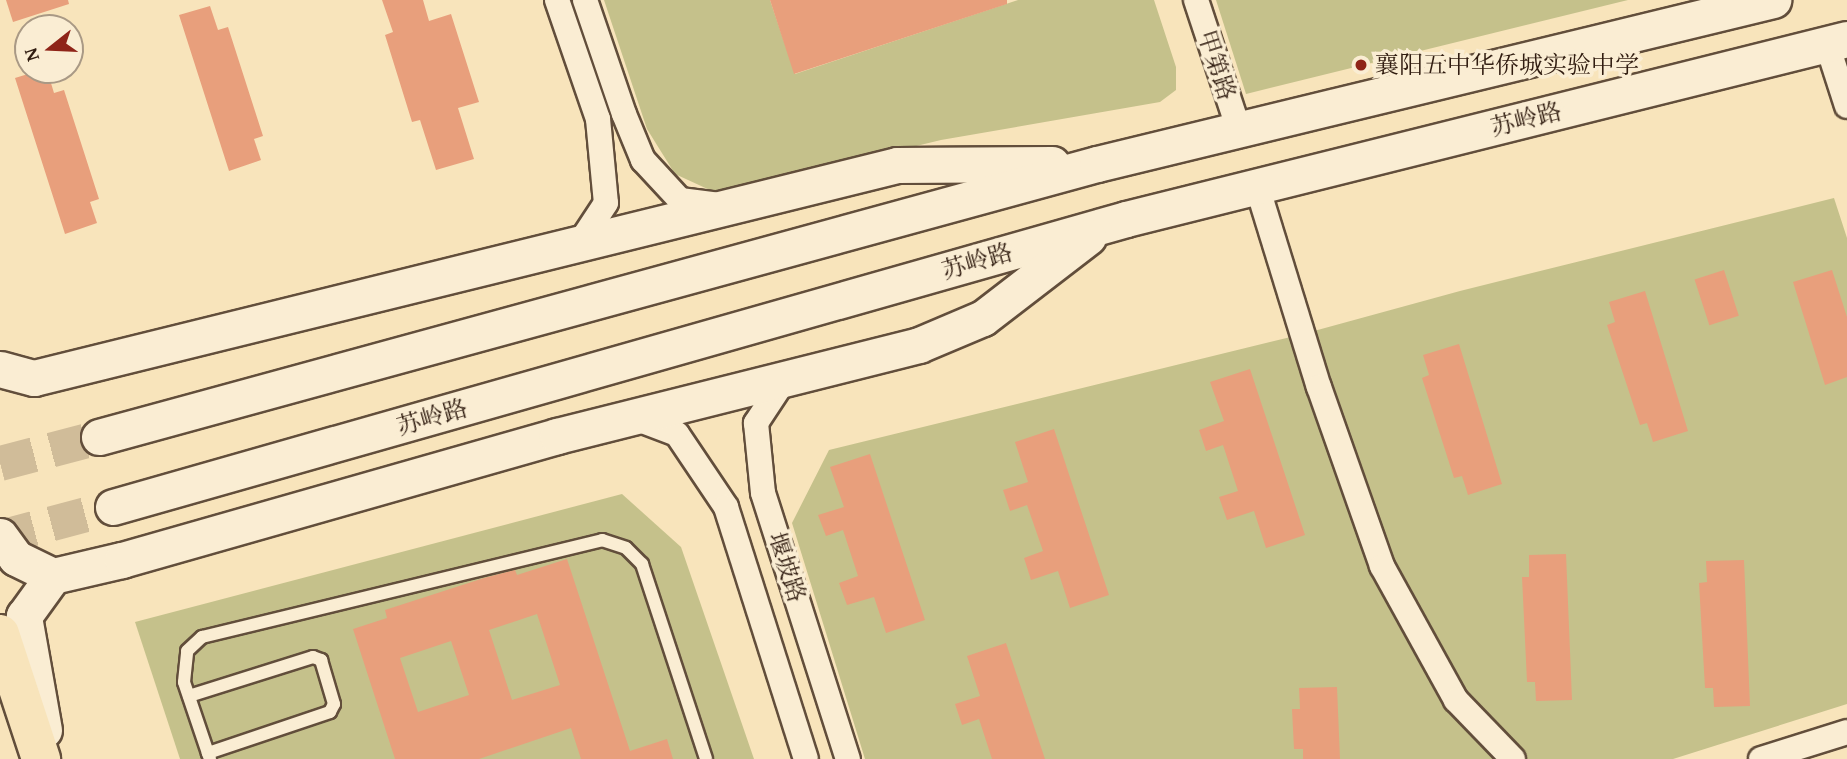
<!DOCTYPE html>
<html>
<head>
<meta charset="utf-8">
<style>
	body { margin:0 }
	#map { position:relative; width:1847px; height:759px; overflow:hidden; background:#f8e4bb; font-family:"Gentium Book Plus","Noto Serif SC",serif }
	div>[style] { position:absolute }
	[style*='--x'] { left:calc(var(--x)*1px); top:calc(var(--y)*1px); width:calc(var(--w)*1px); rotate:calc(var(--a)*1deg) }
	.green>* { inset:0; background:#c5c18b }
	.building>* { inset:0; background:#e89f7c; transform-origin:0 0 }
	.secondary-tunnel>* { height:35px; margin-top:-17.5px; transform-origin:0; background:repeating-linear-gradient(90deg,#d0bc99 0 35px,transparent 0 53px) }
	.roads { filter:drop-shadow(2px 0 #624e3b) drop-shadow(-2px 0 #624e3b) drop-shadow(0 2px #624e3b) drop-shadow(0 -2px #624e3b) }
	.lane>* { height:12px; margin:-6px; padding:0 6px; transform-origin:6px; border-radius:6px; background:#faedd3 }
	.street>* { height:24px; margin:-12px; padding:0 12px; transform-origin:12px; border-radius:12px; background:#faedd3 }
	.secondary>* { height:35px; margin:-17.5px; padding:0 17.5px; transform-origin:17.5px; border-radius:17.5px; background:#faedd3 }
	.primary>* { height:38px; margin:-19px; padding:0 19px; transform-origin:19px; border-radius:19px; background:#f8e4bb }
	.dots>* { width:19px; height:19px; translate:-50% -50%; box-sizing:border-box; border:4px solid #faedd3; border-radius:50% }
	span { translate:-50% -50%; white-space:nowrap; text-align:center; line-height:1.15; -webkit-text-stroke:7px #faedd3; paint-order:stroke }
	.street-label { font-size:24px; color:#301c10 }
	.poi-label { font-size:24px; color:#301c10 }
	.left { translate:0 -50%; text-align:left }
	.north { position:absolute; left:14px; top:14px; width:70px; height:70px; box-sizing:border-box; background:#faedd3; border:2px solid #a99985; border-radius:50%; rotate:252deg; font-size:19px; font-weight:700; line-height:28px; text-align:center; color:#301c10 }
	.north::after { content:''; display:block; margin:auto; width:24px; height:32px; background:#8f2418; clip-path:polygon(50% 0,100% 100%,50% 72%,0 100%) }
</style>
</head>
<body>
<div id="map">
	<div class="green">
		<i style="clip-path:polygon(604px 0,770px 0,795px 74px,1018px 0,1154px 0,1176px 67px,1176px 90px,1160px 102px,941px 140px,742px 188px,712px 191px,675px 174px,647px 129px)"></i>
		<i style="clip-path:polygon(1216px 0,1628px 0,1246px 94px)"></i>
		<i style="clip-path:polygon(1834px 198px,1847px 238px,1847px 704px,1673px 759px,865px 759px,792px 523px,829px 450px,1303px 334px,1460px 291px)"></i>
		<i style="clip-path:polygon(622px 494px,681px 547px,754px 759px,180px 759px,135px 622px)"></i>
	</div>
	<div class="building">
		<i style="clip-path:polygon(6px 0,68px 0,69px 4px,13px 22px)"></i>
		<i style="clip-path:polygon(382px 0,423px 0,429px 21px,451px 14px,479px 102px,458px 108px,474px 159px,436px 170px,420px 120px,412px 122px,385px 35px,393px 32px)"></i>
		<i style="clip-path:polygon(770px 0,1007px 0,1007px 4px,794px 74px)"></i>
		<i style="clip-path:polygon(210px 6px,218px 30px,228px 27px,263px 136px,254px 139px,261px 160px,229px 171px,179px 15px)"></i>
		<i style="clip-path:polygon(41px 70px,47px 70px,54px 93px,64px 90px,99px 199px,90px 202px,97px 223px,65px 234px,15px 78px)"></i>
		<i style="left:1724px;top:270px;width:48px;height:31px;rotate:72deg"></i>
		<i style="clip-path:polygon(1832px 270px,1847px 317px,1847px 377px,1825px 385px,1793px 282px)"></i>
		<i style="clip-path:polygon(1645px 291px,1688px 431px,1653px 442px,1647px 423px,1640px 425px,1607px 325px,1615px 322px,1609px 302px)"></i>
		<i style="clip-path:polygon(1459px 344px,1502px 484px,1468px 495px,1462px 476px,1454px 478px,1422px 378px,1429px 375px,1423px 355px)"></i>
		<i style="clip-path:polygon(1250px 369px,1305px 535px,1266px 548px,1254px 511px,1227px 520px,1219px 497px,1238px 491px,1223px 445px,1206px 451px,1199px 430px,1224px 421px,1210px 382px)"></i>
		<i style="clip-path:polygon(1054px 429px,1109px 595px,1070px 608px,1058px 571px,1031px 580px,1024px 558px,1043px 551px,1027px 505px,1010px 511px,1003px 490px,1028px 482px,1015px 442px)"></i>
		<i style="clip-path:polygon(870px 454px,925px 620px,886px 633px,874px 597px,847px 605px,839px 583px,858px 576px,843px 530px,826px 536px,818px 515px,844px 507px,830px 467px)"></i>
		<i style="clip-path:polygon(1566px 554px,1572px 700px,1536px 701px,1535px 682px,1527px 682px,1522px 577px,1529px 577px,1529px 555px)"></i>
		<i style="clip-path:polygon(evenodd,567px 559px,630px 751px,667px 739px,673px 759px,581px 759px,571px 728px,479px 759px,395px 759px,353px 629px,387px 618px,385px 610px,484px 578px,515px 570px,517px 575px,567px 559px,537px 614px,560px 685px,512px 700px,489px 630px,537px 614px,567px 559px,451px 641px,469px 695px,418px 712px,400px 658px,451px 641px)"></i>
		<i style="clip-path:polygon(1744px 560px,1750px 706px,1714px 707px,1713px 688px,1705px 688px,1699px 583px,1707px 582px,1706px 561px)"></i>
		<i style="clip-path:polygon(1006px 643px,1045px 759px,992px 759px,979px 719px,962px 725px,955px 704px,980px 696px,967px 656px)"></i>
		<i style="clip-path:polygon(1337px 687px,1340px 759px,1303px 759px,1303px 749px,1294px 749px,1292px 709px,1300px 709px,1299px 688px)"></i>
	</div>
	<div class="secondary-tunnel">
		<i style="--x:0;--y:463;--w:102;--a:-14.7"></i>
		<i style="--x:0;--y:537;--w:117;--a:-14.9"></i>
	</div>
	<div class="roads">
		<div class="lane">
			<i style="--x:189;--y:696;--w:130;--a:-17.5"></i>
			<i style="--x:313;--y:657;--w:9;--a:21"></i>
			<i style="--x:321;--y:660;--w:46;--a:73.5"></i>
			<i style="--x:334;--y:704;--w:9;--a:117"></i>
			<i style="--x:330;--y:712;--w:129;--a:161.4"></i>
			<i style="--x:210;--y:759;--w:81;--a:-108.7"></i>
			<i style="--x:184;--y:682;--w:31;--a:-84"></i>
			<i style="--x:187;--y:651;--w:21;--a:-43"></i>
			<i style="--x:202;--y:637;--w:412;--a:-13.6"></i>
			<i style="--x:602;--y:540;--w:25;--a:18"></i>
			<i style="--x:626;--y:548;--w:23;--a:45"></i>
			<i style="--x:642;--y:564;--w:205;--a:71.8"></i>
		</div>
		<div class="street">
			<i style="--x:557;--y:0;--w:126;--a:71"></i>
			<i style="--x:598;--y:119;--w:84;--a:84.6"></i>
			<i style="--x:606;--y:203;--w:45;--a:123.3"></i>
			<i style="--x:585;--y:0;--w:120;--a:71.1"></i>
			<i style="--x:624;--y:114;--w:50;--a:67.6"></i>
			<i style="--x:643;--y:160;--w:54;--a:47.2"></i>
			<i style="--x:680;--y:200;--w:34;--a:7"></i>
			<i style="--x:1196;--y:0;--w:137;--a:71.7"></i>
			<i style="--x:1827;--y:44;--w:65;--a:72.1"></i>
			<i style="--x:1257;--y:186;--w:210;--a:72.9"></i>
			<i style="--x:1319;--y:387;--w:190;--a:70.6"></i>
			<i style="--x:1382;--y:566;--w:153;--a:61.1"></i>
			<i style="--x:1456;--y:700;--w:82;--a:46"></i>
			<i style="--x:785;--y:379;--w:53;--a:123.4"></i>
			<i style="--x:756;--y:423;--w:70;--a:84.3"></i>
			<i style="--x:763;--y:493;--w:279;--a:72.3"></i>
			<i style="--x:632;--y:417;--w:48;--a:20.7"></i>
			<i style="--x:677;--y:434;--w:88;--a:56.1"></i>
			<i style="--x:726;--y:507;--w:264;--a:72.4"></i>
			<i style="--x:1761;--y:759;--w:90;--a:-17.4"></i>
		</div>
		<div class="secondary">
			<i style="--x:0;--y:369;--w:35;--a:15"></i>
			<i style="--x:34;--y:378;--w:889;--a:-13.86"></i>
			<i style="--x:897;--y:165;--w:155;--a:-0.4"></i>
			<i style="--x:99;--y:437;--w:1035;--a:-15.3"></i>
			<i style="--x:1097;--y:164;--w:696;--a:-13.64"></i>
			<i style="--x:113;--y:507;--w:1053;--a:-15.87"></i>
			<i style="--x:1126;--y:219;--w:743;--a:-14.02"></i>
			<i style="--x:0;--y:536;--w:27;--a:54"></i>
			<i style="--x:16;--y:558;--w:41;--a:25.9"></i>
			<i style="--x:44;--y:730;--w:116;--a:-100"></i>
			<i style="--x:24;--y:616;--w:49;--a:-54.1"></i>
			<i style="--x:53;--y:576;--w:71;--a:-13.1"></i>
			<i style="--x:122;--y:560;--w:452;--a:-15.9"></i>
			<i style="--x:557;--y:436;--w:373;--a:-14.1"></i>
			<i style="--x:919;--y:345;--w:69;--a:-22.9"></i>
			<i style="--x:983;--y:318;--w:133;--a:-37.6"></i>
		</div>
		<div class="primary">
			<i style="--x:0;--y:634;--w:132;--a:71.8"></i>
		</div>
	</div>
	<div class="dots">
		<i style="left:1361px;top:65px;background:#8f2418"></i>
	</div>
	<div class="street-label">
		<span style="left:1217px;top:65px;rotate:72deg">甲第路</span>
		<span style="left:1526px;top:119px;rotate:-14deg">苏岭路</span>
		<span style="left:977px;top:261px;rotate:-16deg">苏岭路</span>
		<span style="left:432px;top:417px;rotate:-16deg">苏岭路</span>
		<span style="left:787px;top:567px;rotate:72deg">堰坡路</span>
	</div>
	<div class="poi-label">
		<span class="left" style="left:1375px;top:65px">襄阳五中华侨城实验中学</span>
	</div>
	<div class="north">N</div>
</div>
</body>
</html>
